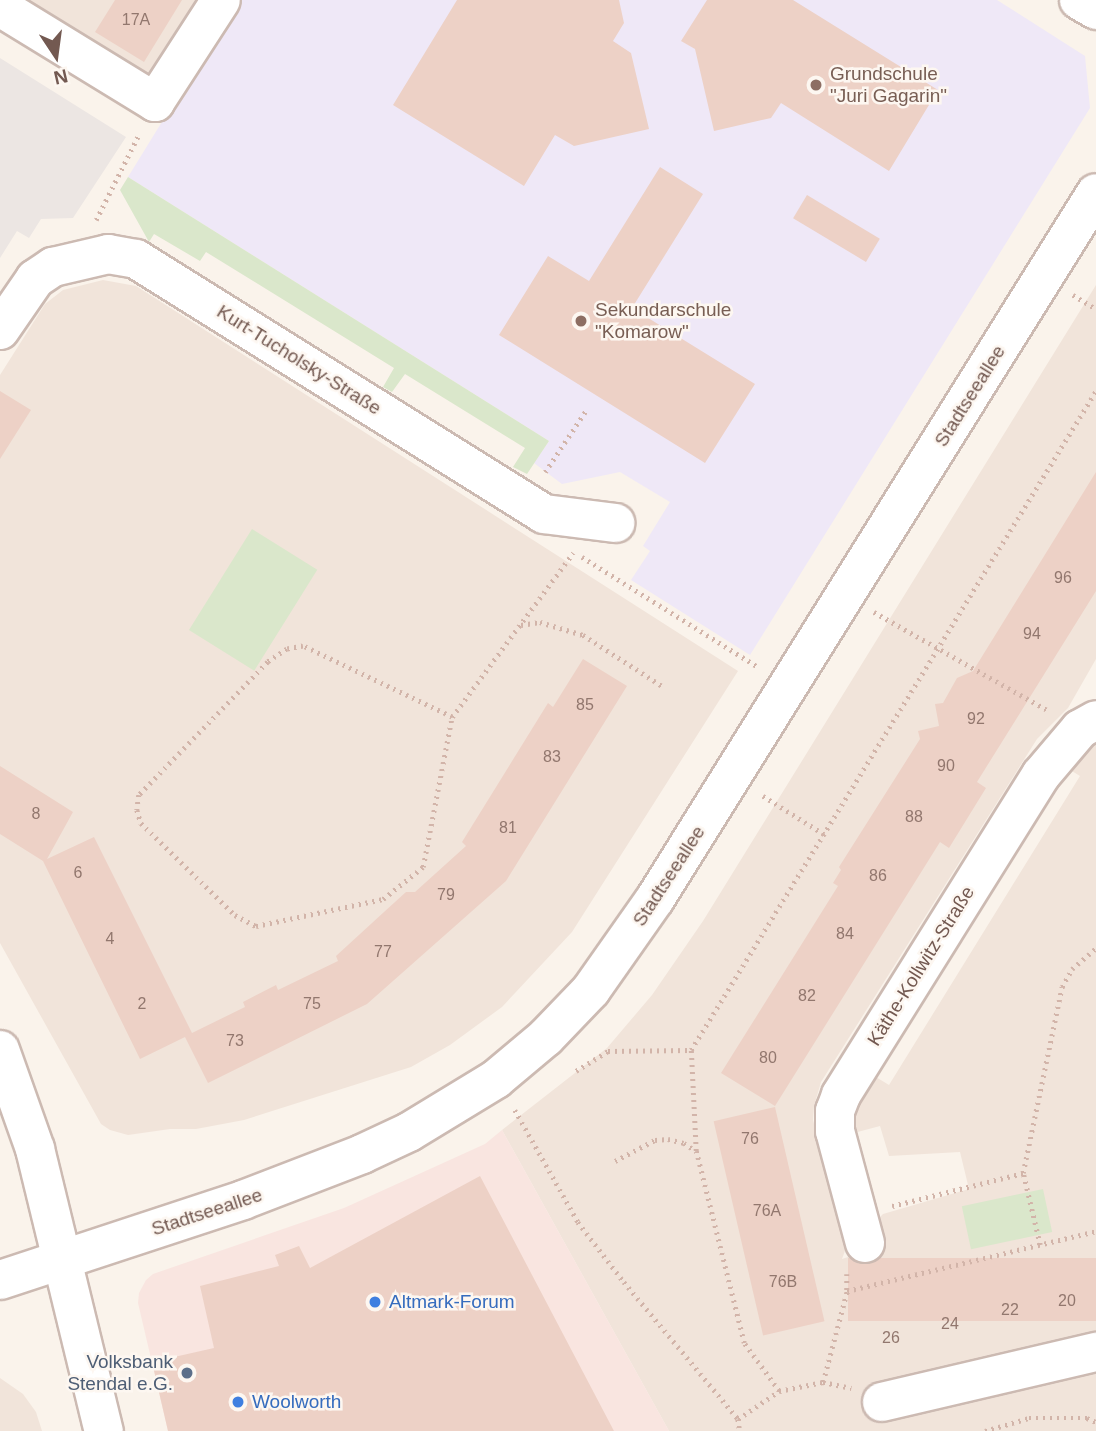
<!DOCTYPE html>
<html>
<head>
<meta charset="utf-8">
<style>
	body { margin:0 }
	#map { position:relative; width:1096px; height:1431px; overflow:hidden; background:#faf3eb; font-family:Arial,sans-serif }
	div>[style] { position:absolute }
	[style*='--x'] { left:calc(var(--x)*1px); top:calc(var(--y)*1px); width:calc(var(--w)*1px); rotate:calc(var(--a)*1deg) }
	.residential>* { inset:0; background:#f1e4da }
	.commercial>* { inset:0; background:#f9e5e0 }
	.industrial>* { inset:0; background:#ece6e3 }
	.education>* { inset:0; background:#efe8f7 }
	.green>* { inset:0; background:#dae7cb; transform-origin:0 0 }
	.building>* { inset:0; background:#edd1c6; transform-origin:0 0 }
	.path>* { height:4.5px; margin-top:-2.25px; transform-origin:0; background:repeating-linear-gradient(90deg,#d2b4a9 0 2px,transparent 0 7px) }
	.roads { filter:drop-shadow(2px 0 #ccbab2) drop-shadow(-2px 0 #ccbab2) drop-shadow(0 2px #ccbab2) drop-shadow(0 -2px #ccbab2) }
	.minor>* { height:38px; margin:-19px; padding:0 19px; transform-origin:19px; border-radius:19px; background:#fff }
	.dots>* { width:19px; height:19px; translate:-50% -50%; box-sizing:border-box; border:4px solid #fdf7f1; border-radius:50% }
	span { translate:-50% -50%; white-space:nowrap; text-align:center; line-height:1.15; -webkit-text-stroke:5px #fdf7f1; paint-order:stroke }
	.number-label { font-size:16px; color:#92776e }
	.number-label span { -webkit-text-stroke-width:0 }
	.education-label { font-size:19px; color:#785e54 }
	.left { translate:0 -50%; text-align:left }
	.street-label { font-size:19px; color:#735951 }
	.shop-label { font-size:19px; color:#366cbe }
	.service-label { font-size:19px; color:#4e5e75 }
	.right { translate:-100% -50%; text-align:right }
	.north { position:absolute; left:21px; top:21px; width:70px; height:70px; -webkit-text-stroke:5px #fdf7f1; paint-order:stroke; rotate:167deg; font-size:19px; font-weight:700; line-height:28px; text-align:center; color:#735951 }
	.north::after { content:''; display:block; margin:auto; width:24px; height:32px; background:#735951; clip-path:polygon(50% 0,100% 100%,50% 72%,0 100%) }
</style>
</head>
<body>
<div id="map">
	<div class="residential">
		<i style="clip-path:polygon(13px 0,205px 0,151px 84px)"></i>
		<i style="clip-path:polygon(103px 280px,136px 286px,738px 671px,572px 932px,502px 1007px,450px 1045px,411px 1067px,244px 1120px,196px 1129px,170px 1129px,128px 1135px,110px 1130px,101px 1124px,0 943px,0 375px,45px 304px,63px 290px)"></i>
		<i style="clip-path:polygon(1096px 285px,1096px 659px,1068px 708px,1037px 739px,821px 1082px,814px 1106px,813px 1120px,846px 1248px,842px 1259px,881px 1246px,877px 1220px,883px 1214px,969px 1189px,960px 1152px,889px 1156px,880px 1126px,850px 1134px,849px 1118px,871px 1074px,889px 1085px,1080px 776px,1062px 765px,1096px 741px,1096px 1431px,669px 1431px,502px 1130px,607px 1048px,652px 995px,703px 921px)"></i>
		<i style="clip-path:polygon(0 1378px,23px 1394px,36px 1412px,42px 1431px,0 1431px)"></i>
	</div>
	<div class="commercial">
		<i style="clip-path:polygon(502px 1130px,669px 1431px,168px 1431px,138px 1303px,139px 1293px,146px 1280px,153px 1274px,344px 1208px,485px 1144px)"></i>
	</div>
	<div class="industrial">
		<i style="clip-path:polygon(0 58px,126px 137px,73px 218px,41px 219px,29px 238px,17px 231px,0 258px)"></i>
	</div>
	<div class="education">
		<i style="clip-path:polygon(237px 0,997px 0,1085px 56px,1090px 108px,750px 655px,631px 580px,650px 551px,643px 546px,670px 502px,620px 472px,562px 484px,534px 463px,549px 441px,128px 177px)"></i>
	</div>
	<div class="green">
		<i style="clip-path:polygon(128px 177px,549px 441px,527px 474px,513px 467px,525px 448px,405px 374px,392px 392px,383px 387px,394px 368px,206px 252px,200px 261px,154px 234px,149px 242px,120px 190px)"></i>
		<i style="left:252px;top:529px;width:77px;height:119px;rotate:32deg"></i>
		<i style="left:1043px;top:1189px;width:44px;height:83px;rotate:78deg"></i>
	</div>
	<div class="building">
		<i style="clip-path:polygon(115px 0,182px 0,144px 62px,95px 32px)"></i>
		<i style="clip-path:polygon(457px 0,619px 0,624px 23px,613px 41px,631px 53px,649px 129px,574px 146px,555px 135px,524px 186px,393px 105px)"></i>
		<i style="clip-path:polygon(707px 0,793px 0,938px 90px,889px 171px,781px 103px,771px 118px,714px 131px,695px 49px,681px 41px)"></i>
		<i style="clip-path:polygon(660px 167px,703px 194px,632px 308px,755px 384px,705px 463px,499px 335px,548px 256px,589px 281px)"></i>
		<i style="left:807px;top:195px;width:85px;height:27px;rotate:31deg"></i>
		<i style="clip-path:polygon(0 391px,31px 410px,0 459px)"></i>
		<i style="clip-path:polygon(1096px 472px,1096px 591px,977px 782px,986px 788px,949px 848px,940px 842px,775px 1106px,721px 1073px,838px 886px,833px 883px,841px 870px,839px 867px,920px 739px,918px 731px,939px 726px,935px 704px,943px 703px,957px 678px,973px 671px)"></i>
		<i style="clip-path:polygon(583px 659px,627px 686px,506px 881px,367px 1004px,208px 1083px,185px 1037px,140px 1059px,43px 861px,0 834px,0 766px,73px 812px,47px 859px,94px 837px,192px 1033px,245px 1007px,243px 1002px,276px 985px,278px 990px,338px 961px,336px 956px,384px 912px,406px 892px,415px 892px,466px 846px,462px 842px,548px 703px,553px 707px)"></i>
		<i style="left:775px;top:1107px;width:220px;height:63px;rotate:77deg"></i>
		<i style="clip-path:polygon(480px 1176px,614px 1431px,168px 1431px,152px 1362px,214px 1348px,200px 1286px,279px 1266px,275px 1255px,299px 1246px,310px 1268px)"></i>
		<i style="left:1096px;top:1258px;width:63px;height:248px;rotate:90deg"></i>
	</div>
	<div class="path">
		<i style="--x:96;--y:220;--w:96;--a:-63.4"></i>
		<i style="--x:1073;--y:295;--w:27;--a:31"></i>
		<i style="--x:545;--y:472;--w:76;--a:-56.3"></i>
		<i style="--x:582;--y:557;--w:208;--a:32"></i>
		<i style="--x:874;--y:612;--w:201;--a:29.5"></i>
		<i style="--x:521;--y:625;--w:19;--a:-9"></i>
		<i style="--x:540;--y:622;--w:45;--a:16.8"></i>
		<i style="--x:583;--y:635;--w:94;--a:32.8"></i>
		<i style="--x:452;--y:717;--w:165;--a:-154.5"></i>
		<i style="--x:303;--y:646;--w:16;--a:169"></i>
		<i style="--x:287;--y:649;--w:23;--a:146"></i>
		<i style="--x:268;--y:662;--w:185;--a:134.1"></i>
		<i style="--x:139;--y:795;--w:15;--a:98"></i>
		<i style="--x:137;--y:810;--w:14;--a:73"></i>
		<i style="--x:141;--y:823;--w:132;--a:44.4"></i>
		<i style="--x:235;--y:915;--w:24;--a:28"></i>
		<i style="--x:256;--y:926;--w:130;--a:-12"></i>
		<i style="--x:383;--y:899;--w:51;--a:-38.7"></i>
		<i style="--x:423;--y:867;--w:153;--a:-79.1"></i>
		<i style="--x:452;--y:717;--w:204;--a:-53.6"></i>
		<i style="--x:763;--y:796;--w:72;--a:31.9"></i>
		<i style="--x:576;--y:1071;--w:38;--a:-32"></i>
		<i style="--x:608;--y:1051;--w:83;--a:-0.7"></i>
		<i style="--x:515;--y:1110;--w:129;--a:60.6"></i>
		<i style="--x:578;--y:1222;--w:76;--a:52.5"></i>
		<i style="--x:624;--y:1282;--w:178;--a:50.2"></i>
		<i style="--x:738;--y:1419;--w:12;--a:81"></i>
		<i style="--x:615;--y:1161;--w:45;--a:-27.7"></i>
		<i style="--x:655;--y:1140;--w:13;--a:-4"></i>
		<i style="--x:668;--y:1139;--w:16;--a:14"></i>
		<i style="--x:684;--y:1143;--w:14;--a:34"></i>
		<i style="--x:892;--y:1206;--w:135;--a:-14.1"></i>
		<i style="--x:1040;--y:1245;--w:74;--a:-103.3"></i>
		<i style="--x:1023;--y:1173;--w:190;--a:-78.2"></i>
		<i style="--x:1062;--y:987;--w:21;--a:-61"></i>
		<i style="--x:1072;--y:969;--w:32;--a:-41"></i>
		<i style="--x:847;--y:1274;--w:17;--a:90"></i>
		<i style="--x:823;--y:1382;--w:94;--a:-75.2"></i>
		<i style="--x:847;--y:1291;--w:256;--a:-13.5"></i>
		<i style="--x:779;--y:1391;--w:59;--a:-126.1"></i>
		<i style="--x:744;--y:1343;--w:198;--a:-104"></i>
		<i style="--x:696;--y:1151;--w:101;--a:-92.8"></i>
		<i style="--x:691;--y:1050;--w:774;--a:-58.43"></i>
		<i style="--x:738;--y:1419;--w:50;--a:-34.3"></i>
		<i style="--x:779;--y:1391;--w:45;--a:-11.6"></i>
		<i style="--x:823;--y:1382;--w:29;--a:12"></i>
		<i style="--x:985;--y:1431;--w:46;--a:-16.5"></i>
		<i style="--x:1029;--y:1418;--w:58;--a:0"></i>
		<i style="--x:1087;--y:1418;--w:10;--a:24"></i>
	</div>
	<div class="roads">
		<div class="minor">
			<i style="--x:1079;--y:0;--w:20;--a:30"></i>
			<i style="--x:0;--y:7;--w:182;--a:31.5"></i>
			<i style="--x:155;--y:102;--w:121;--a:-57.1"></i>
			<i style="--x:0;--y:330;--w:62;--a:-55.5"></i>
			<i style="--x:35;--y:279;--w:22;--a:-34"></i>
			<i style="--x:53;--y:267;--w:57;--a:-13.3"></i>
			<i style="--x:108;--y:254;--w:28;--a:10"></i>
			<i style="--x:136;--y:259;--w:481;--a:32"></i>
			<i style="--x:544;--y:514;--w:72;--a:7.2"></i>
			<i style="--x:0;--y:1050;--w:105;--a:70.5"></i>
			<i style="--x:35;--y:1149;--w:290;--a:76.3"></i>
			<i style="--x:865;--y:1243;--w:116;--a:-105"></i>
			<i style="--x:835;--y:1131;--w:20;--a:-90"></i>
			<i style="--x:835;--y:1111;--w:17;--a:-69"></i>
			<i style="--x:841;--y:1095;--w:377;--a:-58"></i>
			<i style="--x:1041;--y:775;--w:60;--a:-49.7"></i>
			<i style="--x:1080;--y:729;--w:18;--a:-29"></i>
			<i style="--x:0;--y:1280;--w:256;--a:-18.2"></i>
			<i style="--x:243;--y:1200;--w:128;--a:-21.1"></i>
			<i style="--x:362;--y:1154;--w:52;--a:-25.1"></i>
			<i style="--x:409;--y:1132;--w:102;--a:-31.3"></i>
			<i style="--x:496;--y:1079;--w:65;--a:-40"></i>
			<i style="--x:546;--y:1037;--w:65;--a:-46.2"></i>
			<i style="--x:591;--y:990;--w:111;--a:-54.9"></i>
			<i style="--x:655;--y:899;--w:832;--a:-58.01"></i>
			<i style="--x:882;--y:1402;--w:220;--a:-13.2"></i>
		</div>
	</div>
	<div class="dots">
		<i style="left:816px;top:85px;background:#8d6e63"></i>
		<i style="left:581px;top:321px;background:#8d6e63"></i>
		<i style="left:375px;top:1302px;background:#3f7fe0"></i>
		<i style="left:187px;top:1373px;background:#5c6f8a"></i>
		<i style="left:238px;top:1402px;background:#3f7fe0"></i>
	</div>
	<div class="number-label">
		<span style="left:136px;top:20px">17A</span>
		<span style="left:1063px;top:578px">96</span>
		<span style="left:1032px;top:634px">94</span>
		<span style="left:585px;top:705px">85</span>
		<span style="left:976px;top:719px">92</span>
		<span style="left:552px;top:757px">83</span>
		<span style="left:946px;top:766px">90</span>
		<span style="left:36px;top:814px">8</span>
		<span style="left:914px;top:817px">88</span>
		<span style="left:508px;top:828px">81</span>
		<span style="left:78px;top:873px">6</span>
		<span style="left:878px;top:876px">86</span>
		<span style="left:446px;top:895px">79</span>
		<span style="left:845px;top:934px">84</span>
		<span style="left:110px;top:939px">4</span>
		<span style="left:383px;top:952px">77</span>
		<span style="left:807px;top:996px">82</span>
		<span style="left:142px;top:1004px">2</span>
		<span style="left:312px;top:1004px">75</span>
		<span style="left:235px;top:1041px">73</span>
		<span style="left:768px;top:1058px">80</span>
		<span style="left:750px;top:1139px">76</span>
		<span style="left:767px;top:1211px">76A</span>
		<span style="left:783px;top:1282px">76B</span>
		<span style="left:1067px;top:1301px">20</span>
		<span style="left:1010px;top:1310px">22</span>
		<span style="left:950px;top:1324px">24</span>
		<span style="left:891px;top:1338px">26</span>
	</div>
	<div class="education-label">
		<span class="left" style="left:830px;top:85px">Grundschule<br>"Juri Gagarin"</span>
		<span class="left" style="left:595px;top:321px">Sekundarschule<br>"Komarow"</span>
	</div>
	<div class="street-label">
		<span style="left:299px;top:360px;rotate:32deg">Kurt-Tucholsky-Straße</span>
		<span style="left:970px;top:396px;rotate:-58deg">Stadtseeallee</span>
		<span style="left:669px;top:876px;rotate:-57deg">Stadtseeallee</span>
		<span style="left:921px;top:966px;rotate:-58deg">Käthe-Kollwitz-Straße</span>
		<span style="left:207px;top:1212px;rotate:-18deg">Stadtseeallee</span>
	</div>
	<div class="shop-label">
		<span class="left" style="left:389px;top:1302px">Altmark-Forum</span>
		<span class="left" style="left:252px;top:1402px">Woolworth</span>
	</div>
	<div class="service-label">
		<span class="right" style="left:173px;top:1373px">Volksbank<br>Stendal e.G.</span>
	</div>
	<div class="north">N</div>
</div>
</body>
</html>
